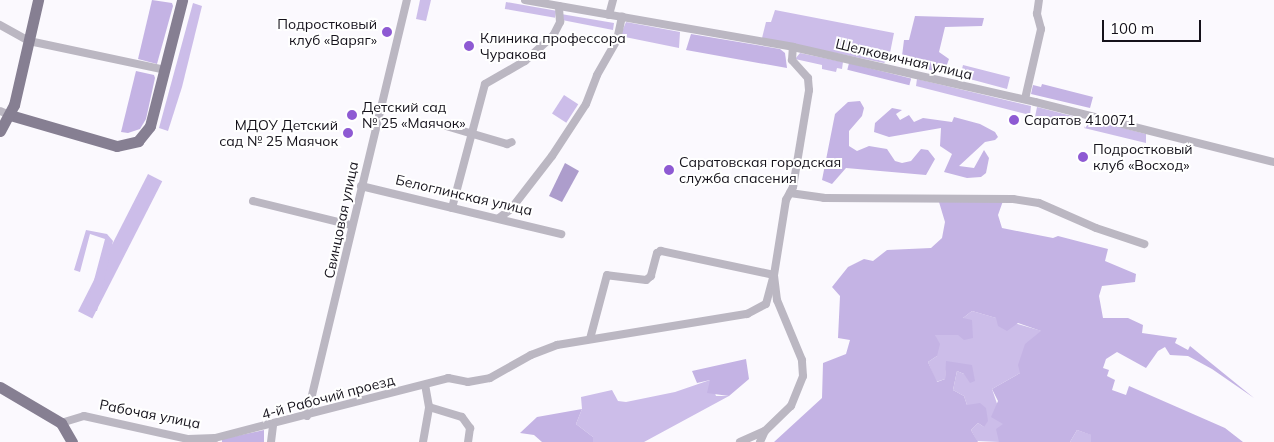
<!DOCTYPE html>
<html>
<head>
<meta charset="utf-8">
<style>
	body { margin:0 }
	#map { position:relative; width:1274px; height:442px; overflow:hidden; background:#fbf9fe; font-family:Mulish,sans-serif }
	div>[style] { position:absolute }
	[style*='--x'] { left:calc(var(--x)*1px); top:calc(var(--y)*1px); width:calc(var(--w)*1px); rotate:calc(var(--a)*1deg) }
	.green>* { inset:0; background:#ccbde9; transform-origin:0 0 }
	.forest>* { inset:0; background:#c4b3e4; transform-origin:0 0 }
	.water>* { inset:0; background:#ad9dcc }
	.street>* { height:8px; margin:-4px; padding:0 4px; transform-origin:4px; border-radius:4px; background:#bbb7c2 }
	.primary>* { height:11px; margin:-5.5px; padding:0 5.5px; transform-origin:5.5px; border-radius:5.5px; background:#867f92 }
	.dots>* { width:14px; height:14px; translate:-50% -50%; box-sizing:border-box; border:2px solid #fff; border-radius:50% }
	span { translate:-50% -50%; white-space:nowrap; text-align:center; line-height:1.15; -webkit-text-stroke:4px #fff; paint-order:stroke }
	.poi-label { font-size:14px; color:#15121b }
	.right { translate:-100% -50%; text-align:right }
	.left { translate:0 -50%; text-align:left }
	.street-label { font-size:14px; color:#15121b }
	.scale { position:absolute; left:1102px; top:20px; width:99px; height:22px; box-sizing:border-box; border:2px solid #15121b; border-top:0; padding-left:6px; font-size:15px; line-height:18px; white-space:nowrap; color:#15121b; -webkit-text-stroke:4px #fff; paint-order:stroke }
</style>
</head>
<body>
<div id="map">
	<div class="green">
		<i style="clip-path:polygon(420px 0,431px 0,426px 21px,416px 19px)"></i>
		<i style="left:506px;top:2px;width:51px;height:7px;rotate:10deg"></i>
		<i style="clip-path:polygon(193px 3px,202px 6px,182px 87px,168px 131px,159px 128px)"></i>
		<i style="clip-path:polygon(775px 10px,894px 33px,889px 58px,884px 63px,762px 38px,766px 22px,771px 22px)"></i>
		<i style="clip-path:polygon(561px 14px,614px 23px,613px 30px,562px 20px)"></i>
		<i style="clip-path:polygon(626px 22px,680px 32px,679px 48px,620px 36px)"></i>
		<i style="clip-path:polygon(800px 53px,843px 62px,842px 69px,837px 68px,836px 72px,822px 69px,822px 65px,795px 59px)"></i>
		<i style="clip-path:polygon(963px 65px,1010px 77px,1007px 89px,951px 74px,953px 69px,962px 69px)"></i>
		<i style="clip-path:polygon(917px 79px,1031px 106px,1030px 115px,916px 86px)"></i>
		<i style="left:564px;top:95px;width:17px;height:22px;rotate:33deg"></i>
		<i style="clip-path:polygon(1037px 107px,1080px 118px,1080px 127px,1035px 117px)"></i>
		<i style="clip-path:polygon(1088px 119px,1146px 134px,1146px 143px,1084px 128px)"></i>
		<i style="left:148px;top:174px;width:16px;height:154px;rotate:27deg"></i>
		<i style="clip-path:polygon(86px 230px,107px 234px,113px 241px,97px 311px,86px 310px,105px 239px,90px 234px,80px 272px,74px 270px)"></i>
		<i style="clip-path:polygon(972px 311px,1042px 331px,1020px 373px,992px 389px,1004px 424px,999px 442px,977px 441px,971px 430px,978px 423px,984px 427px,973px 406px,967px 405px,964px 396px,953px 390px,957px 371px,964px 374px,972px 365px,946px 369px,945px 379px,936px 382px,928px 362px,937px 356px,935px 335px,958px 335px,963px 318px)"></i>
		<i style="clip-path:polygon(710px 380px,716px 396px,729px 396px,644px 442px,593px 442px,593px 437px,576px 424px,582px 409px,581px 397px,612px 390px,618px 401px,626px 402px,675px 392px)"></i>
		<i style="clip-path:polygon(1077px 430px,1092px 435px,1091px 442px,1070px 442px)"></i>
	</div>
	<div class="forest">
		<i style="clip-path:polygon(152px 0,172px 3px,173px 6px,157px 64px,138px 59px)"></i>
		<i style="clip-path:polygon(915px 16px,984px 18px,982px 26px,945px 27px,939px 52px,949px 59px,944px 73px,901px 64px,904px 40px,909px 40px)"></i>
		<i style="clip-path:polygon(691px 34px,780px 49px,785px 53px,787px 68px,686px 50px)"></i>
		<i style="left:849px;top:63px;width:64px;height:7px;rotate:14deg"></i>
		<i style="clip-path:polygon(136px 71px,154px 75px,155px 78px,146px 119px,140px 129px,128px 133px,121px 132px)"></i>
		<i style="clip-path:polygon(1042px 84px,1093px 97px,1090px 108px,1031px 94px,1033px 85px,1041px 87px)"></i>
		<i style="clip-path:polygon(860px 101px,864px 108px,862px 116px,849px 131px,849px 146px,857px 151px,869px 146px,887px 149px,895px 161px,902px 163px,911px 161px,921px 149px,928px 150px,935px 159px,926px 175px,846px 168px,832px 184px,822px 180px,835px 114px,848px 102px)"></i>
		<i style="clip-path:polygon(892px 108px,902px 110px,896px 114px,900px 120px,909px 115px,914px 122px,923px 118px,952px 122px,954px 117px,980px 124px,995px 132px,998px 137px,995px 140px,985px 142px,959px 166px,974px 168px,984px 150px,989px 158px,986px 173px,981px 177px,967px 178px,944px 172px,952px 154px,940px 146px,941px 128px,889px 137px,874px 132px,875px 123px)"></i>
		<i style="clip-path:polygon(1003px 201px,998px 215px,1002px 228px,1053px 238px,1058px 236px,1108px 249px,1105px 261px,1136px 274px,1135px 282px,1102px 286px,1099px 296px,1103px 318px,1128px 318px,1143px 325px,1142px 333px,1177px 338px,1175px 343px,1188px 350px,1190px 346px,1254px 398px,1212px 369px,1188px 356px,1170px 355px,1165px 347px,1158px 351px,1146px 368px,1117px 352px,1106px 359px,1103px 368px,1109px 370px,1107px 376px,1115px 380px,1112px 390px,1126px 395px,1129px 386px,1225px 428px,1243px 442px,1091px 442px,1091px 435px,1077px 430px,1070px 442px,999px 442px,996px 429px,1003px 424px,991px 417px,998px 401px,992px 389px,1020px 373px,1018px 365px,1025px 344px,1041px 331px,1018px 323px,1007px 331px,998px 326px,996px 318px,972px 311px,963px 318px,972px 320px,973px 338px,964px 340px,958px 335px,935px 335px,940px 344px,937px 356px,928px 362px,937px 382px,945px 379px,946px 361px,972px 365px,975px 381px,970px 383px,964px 374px,957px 371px,953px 390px,964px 396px,967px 405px,980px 403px,986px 408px,988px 421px,984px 427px,978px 423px,971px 430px,978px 442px,774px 442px,822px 398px,823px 363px,846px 354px,850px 340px,838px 338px,840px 296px,832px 287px,848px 267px,864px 259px,873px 261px,887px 250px,931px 248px,942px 238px,945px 222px,939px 202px)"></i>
		<i style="clip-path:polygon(746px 359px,749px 379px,729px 396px,707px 393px,710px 380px,697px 383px,692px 371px)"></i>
		<i style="clip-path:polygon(582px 409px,576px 424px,593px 437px,593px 442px,542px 442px,534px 435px,520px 433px,537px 417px)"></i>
		<i style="clip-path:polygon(264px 430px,264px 442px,222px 442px,222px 439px)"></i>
	</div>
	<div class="water">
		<i style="clip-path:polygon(565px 163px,579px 171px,562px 202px,549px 196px)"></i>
	</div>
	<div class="street">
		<i style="--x:525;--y:0;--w:272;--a:9.9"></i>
		<i style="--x:793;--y:47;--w:248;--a:12.8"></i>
		<i style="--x:1035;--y:102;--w:246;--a:14.1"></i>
		<i style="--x:609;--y:15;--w:16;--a:-75"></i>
		<i style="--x:0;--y:25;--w:33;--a:29"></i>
		<i style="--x:29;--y:41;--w:139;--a:12"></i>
		<i style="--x:1025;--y:99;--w:72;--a:-77.1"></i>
		<i style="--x:1041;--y:29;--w:16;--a:-105"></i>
		<i style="--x:1037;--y:14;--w:14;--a:-82"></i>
		<i style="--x:0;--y:111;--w:11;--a:22"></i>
		<i style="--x:446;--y:126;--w:64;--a:16.4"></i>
		<i style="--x:507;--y:144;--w:5;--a:-22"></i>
		<i style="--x:361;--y:186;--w:206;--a:13.5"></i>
		<i style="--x:790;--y:193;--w:34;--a:8"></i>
		<i style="--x:824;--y:198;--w:189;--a:0.3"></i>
		<i style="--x:1013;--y:199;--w:26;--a:9"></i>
		<i style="--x:1039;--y:203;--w:62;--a:23.7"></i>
		<i style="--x:1096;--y:228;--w:51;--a:18.4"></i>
		<i style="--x:253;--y:201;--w:101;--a:13.8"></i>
		<i style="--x:452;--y:208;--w:128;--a:-75.1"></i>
		<i style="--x:485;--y:84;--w:46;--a:-29.9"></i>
		<i style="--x:525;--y:61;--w:38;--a:-42"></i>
		<i style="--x:553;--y:36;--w:16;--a:-63"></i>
		<i style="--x:560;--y:22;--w:16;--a:-94"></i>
		<i style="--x:499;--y:218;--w:15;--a:-37"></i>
		<i style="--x:511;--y:209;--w:67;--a:-52.3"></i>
		<i style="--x:552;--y:156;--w:62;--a:-56.8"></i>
		<i style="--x:586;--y:104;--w:31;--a:-69"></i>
		<i style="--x:597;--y:75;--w:40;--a:-60.3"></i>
		<i style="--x:617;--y:40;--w:24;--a:-78"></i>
		<i style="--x:429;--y:407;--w:34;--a:17"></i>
		<i style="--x:462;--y:417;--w:14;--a:54"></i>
		<i style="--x:470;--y:428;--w:14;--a:98"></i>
		<i style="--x:307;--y:416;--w:428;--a:-76.5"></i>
		<i style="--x:61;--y:423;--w:24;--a:-17"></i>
		<i style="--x:84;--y:416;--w:107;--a:12.5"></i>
		<i style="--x:188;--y:439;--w:27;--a:-2"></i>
		<i style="--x:215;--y:438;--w:241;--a:-14.4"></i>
		<i style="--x:448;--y:378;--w:20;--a:11"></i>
		<i style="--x:468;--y:382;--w:22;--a:-10"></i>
		<i style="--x:490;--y:378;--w:47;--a:-29.3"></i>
		<i style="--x:531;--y:355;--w:28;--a:-21"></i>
		<i style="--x:557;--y:345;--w:193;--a:-9.3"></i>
		<i style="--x:747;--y:314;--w:21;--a:-28"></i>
		<i style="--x:766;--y:304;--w:30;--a:-75"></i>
		<i style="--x:774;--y:275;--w:116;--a:-168"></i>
		<i style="--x:661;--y:251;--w:4;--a:153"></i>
		<i style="--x:657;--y:253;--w:24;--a:105"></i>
		<i style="--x:651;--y:276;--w:6;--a:141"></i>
		<i style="--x:646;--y:280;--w:39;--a:-173"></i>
		<i style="--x:607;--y:275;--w:66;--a:104.9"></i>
		<i style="--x:271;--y:442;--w:17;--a:-83"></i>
		<i style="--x:423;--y:442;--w:36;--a:-80"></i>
		<i style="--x:429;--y:407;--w:22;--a:-100"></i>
		<i style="--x:740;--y:442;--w:27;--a:-24"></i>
		<i style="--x:760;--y:442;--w:12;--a:-66"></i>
		<i style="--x:765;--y:431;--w:36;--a:-44"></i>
		<i style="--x:791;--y:406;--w:32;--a:-68"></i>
		<i style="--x:803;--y:376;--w:16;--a:-94"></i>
		<i style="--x:802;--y:360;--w:65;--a:-112.6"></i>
		<i style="--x:777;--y:300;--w:25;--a:-97"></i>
		<i style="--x:774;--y:275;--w:76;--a:-80.9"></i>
		<i style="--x:786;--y:200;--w:15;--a:-62"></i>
		<i style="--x:793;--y:187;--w:98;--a:-80.6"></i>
		<i style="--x:809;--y:90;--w:12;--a:-95"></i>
		<i style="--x:808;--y:78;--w:24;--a:-132"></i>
		<i style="--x:792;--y:60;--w:13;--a:-86"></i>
	</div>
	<div class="primary">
		<i style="--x:10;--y:115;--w:111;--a:16.2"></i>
		<i style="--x:117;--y:146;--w:22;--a:-13"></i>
		<i style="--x:138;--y:141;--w:19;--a:-51"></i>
		<i style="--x:150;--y:126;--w:130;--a:-75.7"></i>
		<i style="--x:0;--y:131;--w:30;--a:-62"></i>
		<i style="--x:14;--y:105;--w:108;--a:-77.1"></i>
		<i style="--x:0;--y:387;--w:71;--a:30.5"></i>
		<i style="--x:61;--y:423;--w:22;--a:60"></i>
	</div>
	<div class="dots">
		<i style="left:387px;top:32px;background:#8e5ad3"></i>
		<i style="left:469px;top:46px;background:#8e5ad3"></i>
		<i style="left:352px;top:115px;background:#8e5ad3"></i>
		<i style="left:1014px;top:120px;background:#8e5ad3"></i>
		<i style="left:348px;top:133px;background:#8e5ad3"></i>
		<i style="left:1083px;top:157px;background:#8e5ad3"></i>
		<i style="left:669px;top:170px;background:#8e5ad3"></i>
	</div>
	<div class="poi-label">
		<span class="right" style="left:377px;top:32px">Подростковый<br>клуб «Варяг»</span>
		<span class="left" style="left:480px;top:46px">Клиника профессора<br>Чуракова</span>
		<span class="left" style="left:362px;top:115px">Детский сад<br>№ 25 «Маячок»</span>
		<span class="left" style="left:1024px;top:120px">Саратов 410071</span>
		<span class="right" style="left:338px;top:133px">МДОУ Детский<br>сад № 25 Маячок</span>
		<span class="left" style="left:1093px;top:157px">Подростковый<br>клуб «Восход»</span>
		<span class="left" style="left:679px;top:170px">Саратовская городская<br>служба спасения</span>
	</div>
	<div class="street-label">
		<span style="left:904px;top:59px;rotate:13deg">Шелковичная улица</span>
		<span style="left:464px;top:195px;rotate:13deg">Белоглинская улица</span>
		<span style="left:341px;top:220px;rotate:-78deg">Свинцовая улица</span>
		<span style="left:328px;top:397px;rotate:-15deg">4-й Рабочий проезд</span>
		<span style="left:150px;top:414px;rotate:11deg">Рабочая улица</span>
	</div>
	<div class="scale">100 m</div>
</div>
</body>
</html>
